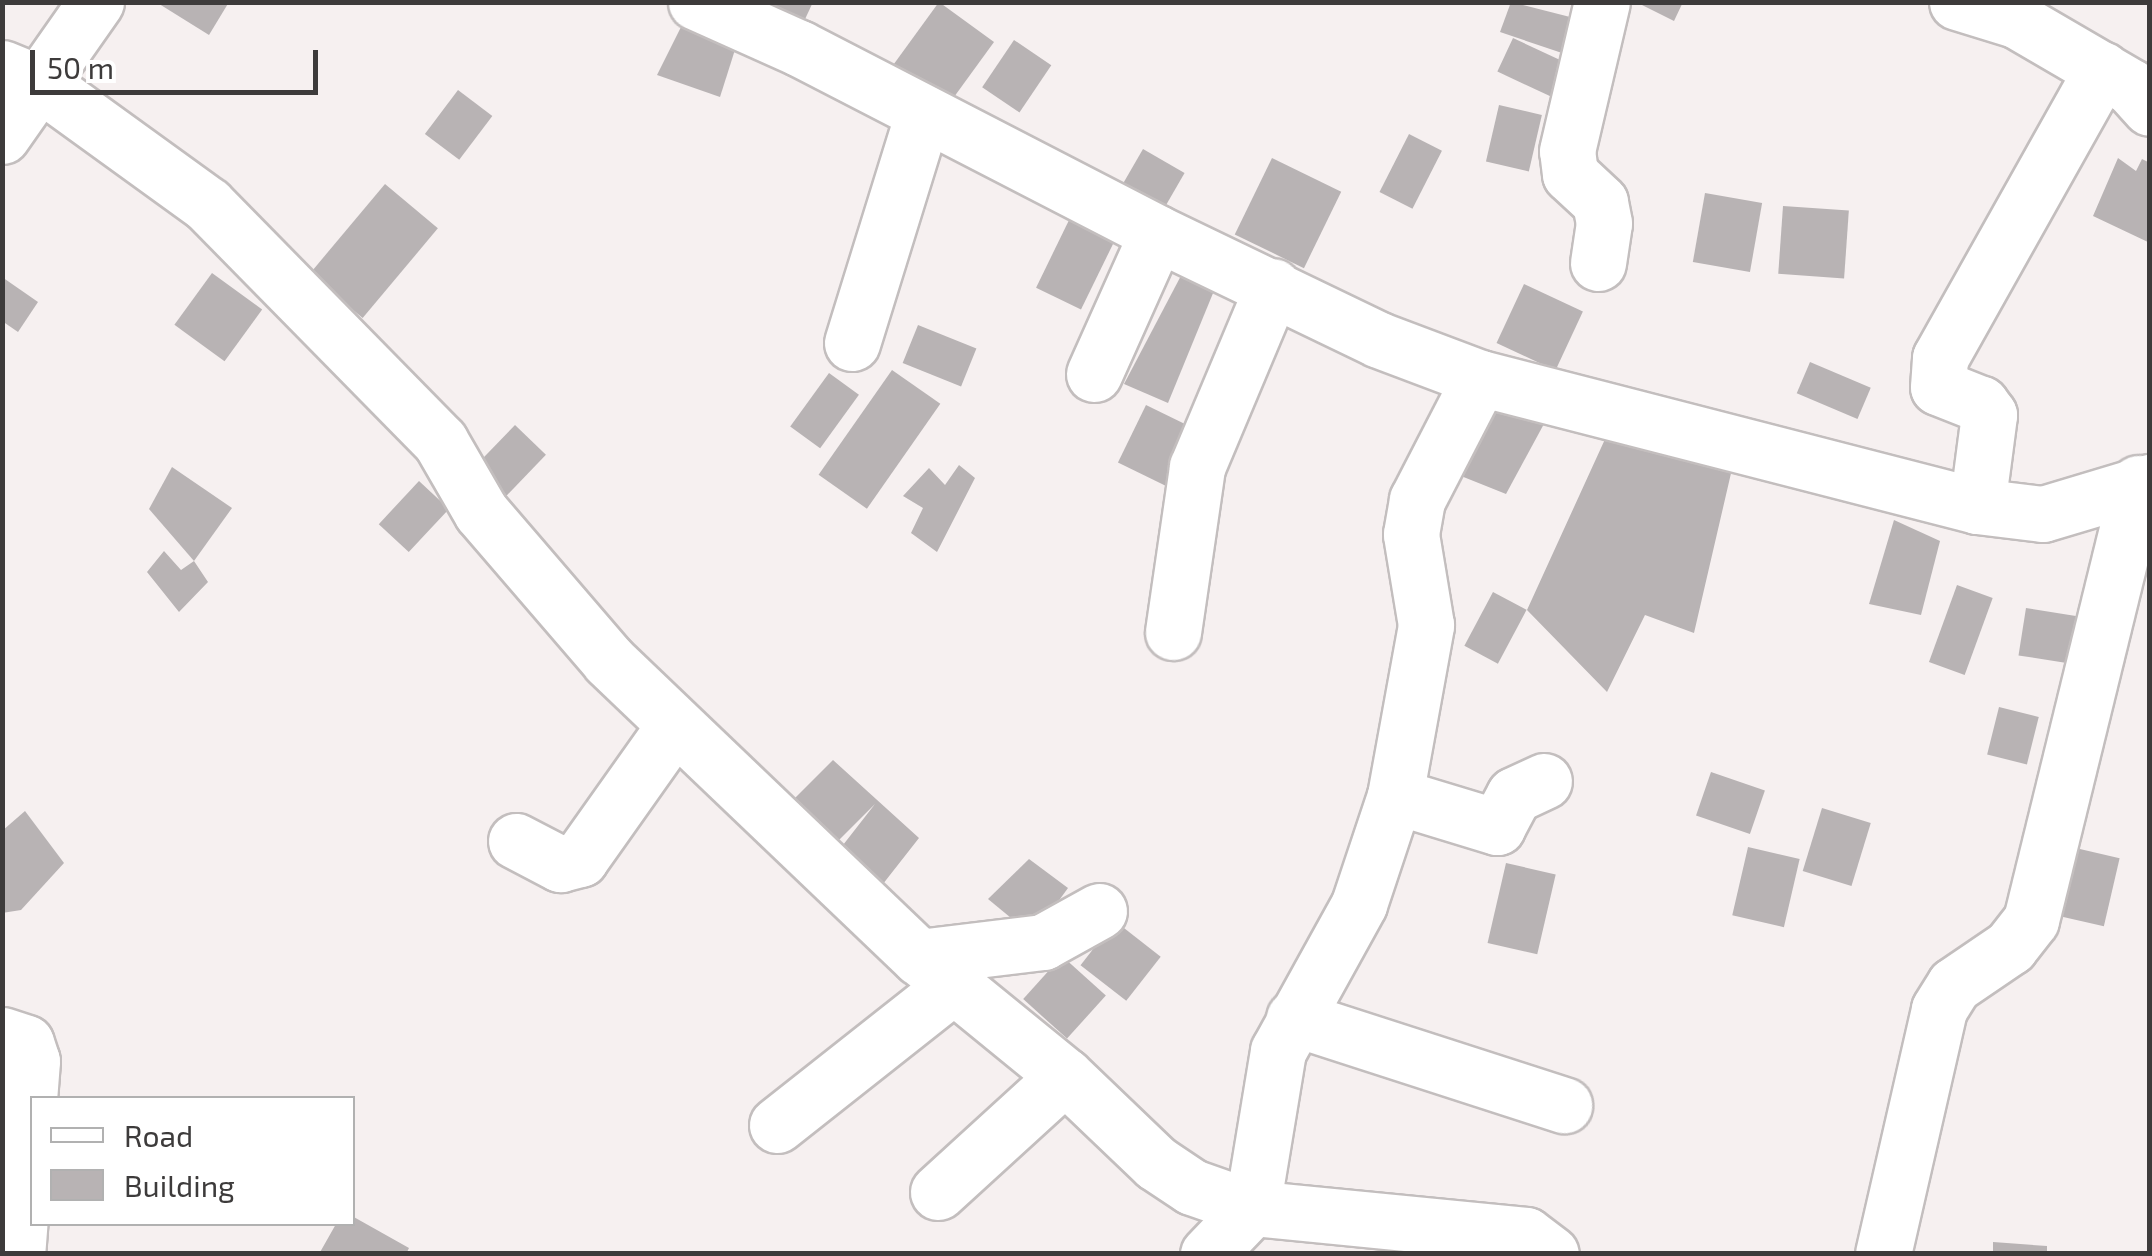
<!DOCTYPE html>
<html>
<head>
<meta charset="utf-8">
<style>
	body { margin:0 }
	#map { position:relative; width:2152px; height:1256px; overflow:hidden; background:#f6f0f0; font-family:"Exo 2",sans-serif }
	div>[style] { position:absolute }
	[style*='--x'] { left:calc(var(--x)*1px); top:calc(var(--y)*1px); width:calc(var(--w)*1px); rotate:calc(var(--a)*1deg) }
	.building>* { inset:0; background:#b8b3b4; transform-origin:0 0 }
	.roads { filter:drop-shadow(2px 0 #c3bebe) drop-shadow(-2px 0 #c3bebe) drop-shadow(0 2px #c3bebe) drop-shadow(0 -2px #c3bebe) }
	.minor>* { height:55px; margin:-27.5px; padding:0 27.5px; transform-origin:27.5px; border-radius:27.5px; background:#fff }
	.major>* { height:55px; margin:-27.5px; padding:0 27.5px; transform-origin:27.5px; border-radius:27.5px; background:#fff }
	span { translate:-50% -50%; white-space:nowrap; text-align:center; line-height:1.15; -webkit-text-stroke:8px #fff; paint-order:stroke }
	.frame { position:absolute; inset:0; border:5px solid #3d3b3b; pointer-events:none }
	.legend { position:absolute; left:30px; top:1096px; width:325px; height:130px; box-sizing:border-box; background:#fff; border:2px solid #b1b1b1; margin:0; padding:12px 18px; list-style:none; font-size:30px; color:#3d3b3b }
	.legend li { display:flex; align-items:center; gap:20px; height:50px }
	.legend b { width:50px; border:2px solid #b1b1b1 }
	.scale { position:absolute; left:30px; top:50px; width:288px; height:45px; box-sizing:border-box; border:5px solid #3d3b3b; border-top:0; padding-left:12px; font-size:30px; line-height:35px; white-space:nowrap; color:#3d3b3b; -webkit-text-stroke:8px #fff; paint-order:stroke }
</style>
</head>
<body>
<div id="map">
	<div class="building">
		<i style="clip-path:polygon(156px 2px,229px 2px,209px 35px)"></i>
		<i style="clip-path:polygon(742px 2px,813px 2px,800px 30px)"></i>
		<i style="left:939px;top:2px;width:68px;height:90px;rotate:36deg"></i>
		<i style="clip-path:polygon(1511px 2px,1574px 18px,1562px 53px,1500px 32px)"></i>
		<i style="clip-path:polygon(1636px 2px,1683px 2px,1674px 21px)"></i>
		<i style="clip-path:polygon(686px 17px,740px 34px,720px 97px,657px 75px)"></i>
		<i style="left:1513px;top:38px;width:65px;height:37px;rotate:25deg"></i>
		<i style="left:1014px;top:40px;width:45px;height:57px;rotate:34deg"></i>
		<i style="left:458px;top:90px;width:43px;height:55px;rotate:37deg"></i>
		<i style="left:1499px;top:105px;width:44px;height:58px;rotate:13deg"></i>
		<i style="left:1409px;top:134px;width:37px;height:65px;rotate:27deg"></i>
		<i style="left:1143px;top:149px;width:48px;height:52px;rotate:30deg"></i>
		<i style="left:1272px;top:158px;width:77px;height:85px;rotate:26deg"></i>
		<i style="clip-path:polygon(2118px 158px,2136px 171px,2142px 159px,2150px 163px,2150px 243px,2093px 216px)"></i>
		<i style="left:385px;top:184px;width:69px;height:117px;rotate:40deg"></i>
		<i style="left:1705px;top:193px;width:58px;height:70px;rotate:10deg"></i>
		<i style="left:1783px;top:206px;width:66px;height:68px;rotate:4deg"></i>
		<i style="left:1072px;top:214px;width:50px;height:82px;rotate:26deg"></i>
		<i style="clip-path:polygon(1184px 270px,1218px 281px,1168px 403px,1124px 384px)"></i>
		<i style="left:212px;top:273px;width:62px;height:64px;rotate:36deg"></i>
		<i style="clip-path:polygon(2px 277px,38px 302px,18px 332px,2px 321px)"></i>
		<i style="left:1524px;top:284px;width:65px;height:65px;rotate:25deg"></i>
		<i style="left:918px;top:325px;width:63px;height:41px;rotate:22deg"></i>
		<i style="left:1810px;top:362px;width:66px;height:34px;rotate:23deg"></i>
		<i style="left:892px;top:370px;width:59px;height:128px;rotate:35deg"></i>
		<i style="left:829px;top:373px;width:37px;height:66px;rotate:36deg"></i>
		<i style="clip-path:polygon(1499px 403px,1545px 422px,1506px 494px,1451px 472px)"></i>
		<i style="left:1146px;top:405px;width:53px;height:64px;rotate:26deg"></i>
		<i style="left:515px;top:425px;width:43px;height:64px;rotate:44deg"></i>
		<i style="clip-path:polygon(1606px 437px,1732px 469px,1694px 633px,1645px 615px,1607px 692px,1527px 610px)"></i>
		<i style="clip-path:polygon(959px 465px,975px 478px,937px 552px,911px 533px,923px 508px,903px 496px,929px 468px,945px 485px)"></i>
		<i style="clip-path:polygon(172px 467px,232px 508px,194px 561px,149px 509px)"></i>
		<i style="left:419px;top:481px;width:41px;height:59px;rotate:43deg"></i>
		<i style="clip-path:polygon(1894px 520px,1940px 541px,1921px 615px,1869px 604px)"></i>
		<i style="clip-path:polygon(164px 551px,181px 570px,194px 561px,208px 582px,179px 612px,147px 572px)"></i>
		<i style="left:1957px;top:585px;width:38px;height:82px;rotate:20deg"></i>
		<i style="left:1493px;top:592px;width:38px;height:61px;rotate:28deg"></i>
		<i style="left:2026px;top:608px;width:52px;height:48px;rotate:9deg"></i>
		<i style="left:1999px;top:707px;width:41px;height:49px;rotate:14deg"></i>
		<i style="clip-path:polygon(833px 760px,919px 838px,879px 889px,836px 854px,875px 804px,835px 844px,792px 801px)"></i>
		<i style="left:1711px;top:772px;width:57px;height:46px;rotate:19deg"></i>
		<i style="left:1822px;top:808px;width:51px;height:66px;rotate:17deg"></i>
		<i style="clip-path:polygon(25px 811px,64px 863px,21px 910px,2px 913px,2px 831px)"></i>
		<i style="left:2067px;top:846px;width:54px;height:70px;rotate:13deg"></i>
		<i style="left:1748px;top:847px;width:53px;height:70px;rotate:13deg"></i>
		<i style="clip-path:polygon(1029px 859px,1068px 888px,1033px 936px,988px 899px)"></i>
		<i style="left:1506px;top:863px;width:51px;height:82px;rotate:13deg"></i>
		<i style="left:1115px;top:921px;width:58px;height:56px;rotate:38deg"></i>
		<i style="left:1062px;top:956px;width:59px;height:58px;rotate:42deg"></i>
		<i style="clip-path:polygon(352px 1216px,409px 1248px,406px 1254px,319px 1254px,336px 1224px,352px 1224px)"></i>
		<i style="clip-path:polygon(1993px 1242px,2047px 1246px,2047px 1254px,1993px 1254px)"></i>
	</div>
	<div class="roads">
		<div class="minor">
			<i style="--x:696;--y:2;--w:113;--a:24.1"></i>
			<i style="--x:799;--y:48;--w:403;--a:27.3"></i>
			<i style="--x:1157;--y:233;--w:246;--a:25.7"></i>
			<i style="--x:1379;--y:340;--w:108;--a:20.6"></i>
			<i style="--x:1480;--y:378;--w:513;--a:14.44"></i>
			<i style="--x:1977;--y:506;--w:66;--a:6.9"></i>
			<i style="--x:2043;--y:514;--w:112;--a:-16.7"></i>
			<i style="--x:1957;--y:2;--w:62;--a:17"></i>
			<i style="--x:2016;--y:20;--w:133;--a:30.2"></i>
			<i style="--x:2131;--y:87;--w:28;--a:48"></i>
			<i style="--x:2;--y:68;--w:42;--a:22.3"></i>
			<i style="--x:41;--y:84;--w:206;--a:35.9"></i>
			<i style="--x:208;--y:205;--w:331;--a:45.5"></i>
			<i style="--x:440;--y:441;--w:82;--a:60"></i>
			<i style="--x:481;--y:512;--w:196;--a:49.3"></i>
			<i style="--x:609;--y:661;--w:429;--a:43.7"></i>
			<i style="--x:919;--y:957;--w:188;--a:39.2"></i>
			<i style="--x:1065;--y:1076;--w:126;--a:43.7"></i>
			<i style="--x:1156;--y:1163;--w:43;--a:33.7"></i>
			<i style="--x:1192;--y:1187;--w:64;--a:19.3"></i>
			<i style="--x:1252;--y:1208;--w:275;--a:5.6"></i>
			<i style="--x:1526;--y:1235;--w:31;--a:37"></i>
			<i style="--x:1598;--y:263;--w:40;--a:-81.5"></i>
			<i style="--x:1604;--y:223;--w:21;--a:-101"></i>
			<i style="--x:1600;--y:202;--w:41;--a:-137"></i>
			<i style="--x:1570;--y:174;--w:23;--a:-97"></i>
			<i style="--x:1567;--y:151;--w:153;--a:-76.8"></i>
			<i style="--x:852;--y:343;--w:241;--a:-72.8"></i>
			<i style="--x:1094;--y:374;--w:154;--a:-65.9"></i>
			<i style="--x:1977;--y:506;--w:92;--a:-82.5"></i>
			<i style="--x:1989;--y:415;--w:14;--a:-126"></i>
			<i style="--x:1981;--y:404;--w:46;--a:-158.4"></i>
			<i style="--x:1938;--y:387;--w:29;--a:-86"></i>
			<i style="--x:1940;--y:358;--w:331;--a:-60.7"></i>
			<i style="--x:1173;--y:632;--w:167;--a:-81.7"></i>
			<i style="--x:1197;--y:467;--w:196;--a:-67.2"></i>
			<i style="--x:1395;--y:796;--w:107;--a:16.9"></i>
			<i style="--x:1497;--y:827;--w:36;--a:-62"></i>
			<i style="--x:1514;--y:795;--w:33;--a:-25"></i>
			<i style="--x:516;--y:841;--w:50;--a:27.6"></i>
			<i style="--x:560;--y:864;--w:21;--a:-14"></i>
			<i style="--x:580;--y:859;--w:164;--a:-54.7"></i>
			<i style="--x:919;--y:957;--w:125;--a:-6.9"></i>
			<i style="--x:1043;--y:942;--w:64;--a:-29"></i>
			<i style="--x:1294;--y:1018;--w:284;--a:17.9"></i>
			<i style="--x:2;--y:1035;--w:25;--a:18"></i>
			<i style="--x:26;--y:1043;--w:19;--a:72"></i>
			<i style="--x:32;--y:1061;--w:194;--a:94.4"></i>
			<i style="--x:777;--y:1125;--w:223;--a:-38.3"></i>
			<i style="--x:938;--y:1192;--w:172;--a:-42.4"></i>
			<i style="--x:1208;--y:1254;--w:64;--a:-46.3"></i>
			<i style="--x:1252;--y:1208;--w:159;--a:-80.6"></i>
			<i style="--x:1278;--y:1051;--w:168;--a:-61.1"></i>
			<i style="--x:1359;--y:904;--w:114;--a:-71.6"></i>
			<i style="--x:1395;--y:796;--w:174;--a:-79.7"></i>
			<i style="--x:1426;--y:625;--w:92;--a:-99.4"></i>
			<i style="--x:1411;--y:534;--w:35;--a:-80"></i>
			<i style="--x:1417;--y:500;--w:137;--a:-62.7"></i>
			<i style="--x:1883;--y:1254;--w:251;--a:-77.1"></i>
			<i style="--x:1939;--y:1009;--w:28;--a:-58"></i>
			<i style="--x:1954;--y:985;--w:68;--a:-34.2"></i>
			<i style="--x:2010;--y:947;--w:34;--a:-52"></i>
			<i style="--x:2031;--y:920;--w:450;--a:-76.2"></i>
		</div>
		<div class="major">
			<i style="--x:2;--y:136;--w:164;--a:-55"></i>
		</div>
	</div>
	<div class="frame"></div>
	<ul class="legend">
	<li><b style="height:12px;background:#fff"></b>Road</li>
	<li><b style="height:28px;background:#b8b3b4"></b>Building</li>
	</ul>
	<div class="scale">50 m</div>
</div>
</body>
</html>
